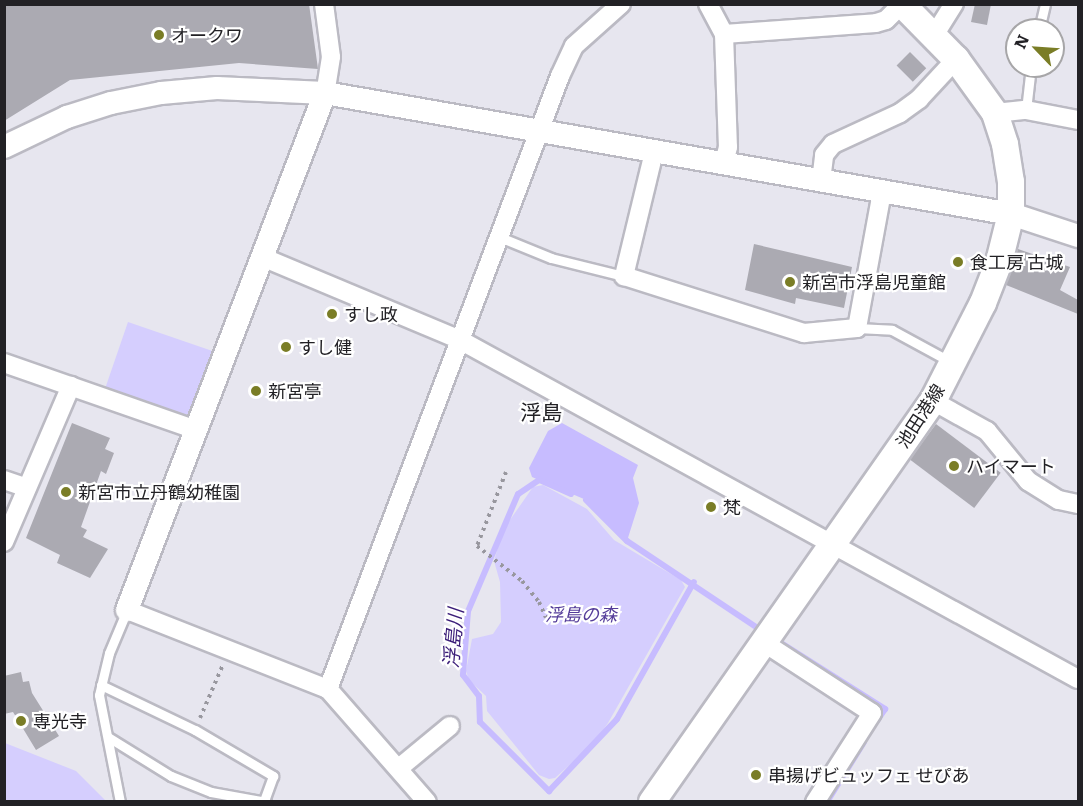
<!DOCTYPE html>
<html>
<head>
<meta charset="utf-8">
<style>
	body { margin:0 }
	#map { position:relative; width:1083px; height:806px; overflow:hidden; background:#e7e6ef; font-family:Literata,"Noto Sans JP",serif }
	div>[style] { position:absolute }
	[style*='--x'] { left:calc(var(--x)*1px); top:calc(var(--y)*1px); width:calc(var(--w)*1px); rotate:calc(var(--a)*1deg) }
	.green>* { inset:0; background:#d5cefe; transform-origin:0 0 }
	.water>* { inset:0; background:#c7bcff }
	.stream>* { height:6px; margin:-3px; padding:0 3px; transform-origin:3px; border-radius:3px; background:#c7bcff }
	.building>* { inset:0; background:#abaab2; transform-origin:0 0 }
	.path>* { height:4px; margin-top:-2px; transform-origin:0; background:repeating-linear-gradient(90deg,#98979e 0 3px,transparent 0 7.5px) }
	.roads { filter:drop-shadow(2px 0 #bbbac3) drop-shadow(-2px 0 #bbbac3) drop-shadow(0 2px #bbbac3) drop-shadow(0 -2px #bbbac3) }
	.service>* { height:9px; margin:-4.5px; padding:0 4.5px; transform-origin:4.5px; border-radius:4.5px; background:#fff }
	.minor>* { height:18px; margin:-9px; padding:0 9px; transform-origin:9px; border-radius:9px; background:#fff }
	.tertiary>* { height:22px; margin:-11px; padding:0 11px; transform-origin:11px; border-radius:11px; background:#fff }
	.secondary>* { height:26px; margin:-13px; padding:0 13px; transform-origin:13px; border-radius:13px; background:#fff }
	.dots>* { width:16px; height:16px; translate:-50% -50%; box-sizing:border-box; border:3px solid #fff; border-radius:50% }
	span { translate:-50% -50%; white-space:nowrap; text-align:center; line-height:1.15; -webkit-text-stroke:4.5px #fff; paint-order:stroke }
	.poi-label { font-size:18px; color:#222125 }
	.left { translate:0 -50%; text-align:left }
	.street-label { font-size:18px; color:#222125 }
	.park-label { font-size:18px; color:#543c99; font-style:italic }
	.water-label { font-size:20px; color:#3a1c78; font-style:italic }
	.quarter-label { font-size:21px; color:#222125 }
	.frame { position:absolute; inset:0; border:6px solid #222125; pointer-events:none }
	.north { position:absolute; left:1005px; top:18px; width:60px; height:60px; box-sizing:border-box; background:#fff; border:2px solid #a7a6a8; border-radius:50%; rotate:295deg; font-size:16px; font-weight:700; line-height:24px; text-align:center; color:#222125 }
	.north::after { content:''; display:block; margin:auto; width:21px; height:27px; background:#7a7d26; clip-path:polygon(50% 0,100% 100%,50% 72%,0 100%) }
</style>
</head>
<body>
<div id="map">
	<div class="green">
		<i style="left:128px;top:322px;width:97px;height:74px;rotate:19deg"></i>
		<i style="clip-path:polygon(543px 485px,587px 509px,614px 540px,681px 580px,685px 587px,608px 723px,592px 745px,555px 778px,549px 779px,539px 775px,487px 711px,486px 696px,469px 680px,466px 671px,472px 639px,493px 634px,501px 622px,500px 582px,494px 561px,503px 530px,533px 487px)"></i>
		<i style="clip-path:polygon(5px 743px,76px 771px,106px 801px,5px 801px)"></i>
	</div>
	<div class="water">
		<i style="clip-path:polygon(562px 423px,638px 465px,633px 478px,639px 503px,627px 541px,591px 502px,532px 477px,529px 468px,548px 431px)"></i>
	</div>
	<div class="stream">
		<i style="--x:571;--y:494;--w:35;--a:-156"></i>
		<i style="--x:539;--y:480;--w:25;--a:146"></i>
		<i style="--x:518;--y:494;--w:127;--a:113.1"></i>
		<i style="--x:468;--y:611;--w:64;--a:94.5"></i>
		<i style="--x:463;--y:675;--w:26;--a:53"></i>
		<i style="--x:479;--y:696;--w:26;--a:88"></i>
		<i style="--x:480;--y:722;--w:98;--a:45"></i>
		<i style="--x:549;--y:791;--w:99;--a:-46.6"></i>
		<i style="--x:617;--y:719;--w:157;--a:-60.7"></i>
		<i style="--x:586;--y:500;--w:58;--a:45"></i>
		<i style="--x:627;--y:541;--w:166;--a:33.7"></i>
		<i style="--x:778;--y:641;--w:127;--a:32.4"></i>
		<i style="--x:885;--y:709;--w:14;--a:124"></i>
		<i style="--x:827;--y:802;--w:70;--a:-58.3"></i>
	</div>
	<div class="building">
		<i style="clip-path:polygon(4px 4px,309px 4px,318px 69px,239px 63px,70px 80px,4px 121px)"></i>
		<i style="clip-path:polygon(975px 4px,991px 4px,987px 25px,971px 22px)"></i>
		<i style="left:910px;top:52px;width:23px;height:19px;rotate:45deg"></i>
		<i style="clip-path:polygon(754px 244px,852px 267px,844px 308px,796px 298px,795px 304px,745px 290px)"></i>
		<i style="clip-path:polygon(1018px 249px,1070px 267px,1060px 290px,1078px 300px,1078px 314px,1006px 285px)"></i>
		<i style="clip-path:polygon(72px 423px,110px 438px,105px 449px,114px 453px,106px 474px,101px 471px,81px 527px,87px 530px,83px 537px,108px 549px,90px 578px,57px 563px,60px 555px,26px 538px)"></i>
		<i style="left:936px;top:424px;width:81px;height:44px;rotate:37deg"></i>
		<i style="clip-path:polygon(21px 672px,23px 682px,29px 681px,32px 693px,59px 736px,36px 750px,13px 712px,4px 714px,4px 676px)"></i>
	</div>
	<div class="path">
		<i style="--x:506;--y:472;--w:79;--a:111.4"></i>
		<i style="--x:477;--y:546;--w:57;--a:37.9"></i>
		<i style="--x:522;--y:581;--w:27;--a:51"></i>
		<i style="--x:539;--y:602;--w:17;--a:66"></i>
		<i style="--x:200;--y:718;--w:56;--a:-66.7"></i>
	</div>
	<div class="roads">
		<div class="service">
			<i style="--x:1039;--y:30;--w:27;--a:-77"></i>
			<i style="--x:1026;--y:110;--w:44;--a:-83.5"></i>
			<i style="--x:502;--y:238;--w:53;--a:22.2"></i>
			<i style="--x:551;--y:258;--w:75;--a:13.9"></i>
			<i style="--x:857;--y:328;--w:35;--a:3"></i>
			<i style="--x:892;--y:330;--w:67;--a:28.5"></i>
			<i style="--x:101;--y:685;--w:104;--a:25.6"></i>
			<i style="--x:195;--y:730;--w:91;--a:30.5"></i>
			<i style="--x:273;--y:776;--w:27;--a:110"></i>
			<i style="--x:108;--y:737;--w:74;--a:31.8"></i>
			<i style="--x:171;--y:776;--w:43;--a:21.8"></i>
			<i style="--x:211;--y:792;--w:56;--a:10.3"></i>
			<i style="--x:120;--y:802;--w:109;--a:-101.1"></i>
			<i style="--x:99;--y:695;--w:43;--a:-76.6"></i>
			<i style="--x:109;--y:653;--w:47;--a:-67.3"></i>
		</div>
		<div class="minor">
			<i style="--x:324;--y:4;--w:53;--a:82.5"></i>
			<i style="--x:331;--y:57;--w:36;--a:99"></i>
			<i style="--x:708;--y:4;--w:34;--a:62"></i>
			<i style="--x:724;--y:34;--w:113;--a:88"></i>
			<i style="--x:728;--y:147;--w:16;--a:104"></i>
			<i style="--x:724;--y:34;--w:152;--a:-4.1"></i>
			<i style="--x:876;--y:23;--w:10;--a:-17"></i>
			<i style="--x:886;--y:20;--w:23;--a:-45"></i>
			<i style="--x:935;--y:34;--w:36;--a:-58"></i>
			<i style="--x:995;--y:113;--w:31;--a:-6"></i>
			<i style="--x:1026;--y:110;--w:53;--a:10.9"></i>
			<i style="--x:654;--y:152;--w:128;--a:103.6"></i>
			<i style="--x:624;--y:276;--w:189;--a:17.6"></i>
			<i style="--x:804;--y:333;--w:53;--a:-5.4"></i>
			<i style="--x:857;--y:328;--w:138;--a:-79.6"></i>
			<i style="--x:821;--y:181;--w:26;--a:-83"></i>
			<i style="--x:824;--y:155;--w:14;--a:-51"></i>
			<i style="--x:833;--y:144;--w:74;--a:-24.8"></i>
			<i style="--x:900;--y:113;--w:24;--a:-36"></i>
			<i style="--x:919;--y:99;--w:54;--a:-47.2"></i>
			<i style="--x:262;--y:257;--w:215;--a:22.7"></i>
			<i style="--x:460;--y:340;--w:705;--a:28.75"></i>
			<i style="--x:4;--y:363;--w:203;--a:19.2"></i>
			<i style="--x:933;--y:401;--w:62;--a:29.1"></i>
			<i style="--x:987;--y:431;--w:65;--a:50.6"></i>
			<i style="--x:1028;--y:481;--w:36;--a:32"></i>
			<i style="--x:1059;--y:500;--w:19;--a:12"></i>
			<i style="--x:4;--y:480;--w:24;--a:19"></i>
			<i style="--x:4;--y:542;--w:170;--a:-66.8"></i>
			<i style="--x:127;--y:610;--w:216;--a:21.5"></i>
			<i style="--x:328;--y:689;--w:150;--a:48.8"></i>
			<i style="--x:766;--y:644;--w:126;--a:33.1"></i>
			<i style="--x:872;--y:713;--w:106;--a:122.6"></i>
			<i style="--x:328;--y:689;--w:655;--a:-69.27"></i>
			<i style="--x:560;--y:76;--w:33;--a:-65"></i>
			<i style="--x:574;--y:46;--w:63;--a:-41.8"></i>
			<i style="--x:399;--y:768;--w:66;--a:-39.5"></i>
		</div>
		<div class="tertiary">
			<i style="--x:4;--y:147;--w:70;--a:-25.5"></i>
			<i style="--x:67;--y:117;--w:46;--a:-17.7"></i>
			<i style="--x:111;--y:103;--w:51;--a:-11.3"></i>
			<i style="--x:161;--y:93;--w:56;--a:-5.1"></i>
			<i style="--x:217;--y:88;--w:108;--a:2.7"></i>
			<i style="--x:325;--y:93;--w:697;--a:10"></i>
			<i style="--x:1011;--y:214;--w:71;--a:18.2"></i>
			<i style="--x:127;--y:610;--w:554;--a:-69.04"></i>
		</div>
		<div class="secondary">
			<i style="--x:652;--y:802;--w:490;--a:-55"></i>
			<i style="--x:933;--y:401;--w:110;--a:-63"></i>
			<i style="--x:983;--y:303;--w:44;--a:-68.7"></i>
			<i style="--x:999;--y:262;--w:49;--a:-76"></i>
			<i style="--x:1011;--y:214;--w:32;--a:-90"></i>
			<i style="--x:1011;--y:182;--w:38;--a:-99"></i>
			<i style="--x:1005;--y:144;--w:33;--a:-108"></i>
			<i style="--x:995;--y:113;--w:67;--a:-125.8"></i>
			<i style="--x:956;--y:59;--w:77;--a:-134.5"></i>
		</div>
	</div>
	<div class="dots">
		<i style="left:159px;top:35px;background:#7a7d26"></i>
		<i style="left:958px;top:262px;background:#7a7d26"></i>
		<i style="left:790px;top:282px;background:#7a7d26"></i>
		<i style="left:332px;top:314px;background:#7a7d26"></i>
		<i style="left:286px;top:347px;background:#7a7d26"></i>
		<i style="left:256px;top:391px;background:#7a7d26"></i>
		<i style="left:954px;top:466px;background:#7a7d26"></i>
		<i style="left:66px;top:492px;background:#7a7d26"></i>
		<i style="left:711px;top:507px;background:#7a7d26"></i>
		<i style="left:21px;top:721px;background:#7a7d26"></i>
		<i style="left:756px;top:775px;background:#7a7d26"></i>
	</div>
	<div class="poi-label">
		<span class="left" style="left:171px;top:35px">オークワ</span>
		<span class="left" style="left:970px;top:262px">食工房 古城</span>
		<span class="left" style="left:802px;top:282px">新宮市浮島児童館</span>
		<span class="left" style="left:344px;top:314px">すし政</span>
		<span class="left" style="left:298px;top:347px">すし健</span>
		<span class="left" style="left:268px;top:391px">新宮亭</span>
		<span class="left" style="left:966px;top:466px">ハイマート</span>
		<span class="left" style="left:78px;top:492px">新宮市立丹鶴幼稚園</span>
		<span class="left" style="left:723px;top:507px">梵</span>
		<span class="left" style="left:33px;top:721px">専光寺</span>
		<span class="left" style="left:768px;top:775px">串揚げビュッフェ せぴあ</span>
	</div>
	<div class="street-label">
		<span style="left:920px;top:416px;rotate:-57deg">池田港線</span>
	</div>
	<div class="park-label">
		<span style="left:581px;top:614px">浮島の森</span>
	</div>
	<div class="water-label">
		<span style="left:452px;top:638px;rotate:-85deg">浮島川</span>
	</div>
	<div class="quarter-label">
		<span style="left:541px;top:411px">浮島</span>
	</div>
	<div class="frame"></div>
	<div class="north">N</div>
</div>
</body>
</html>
